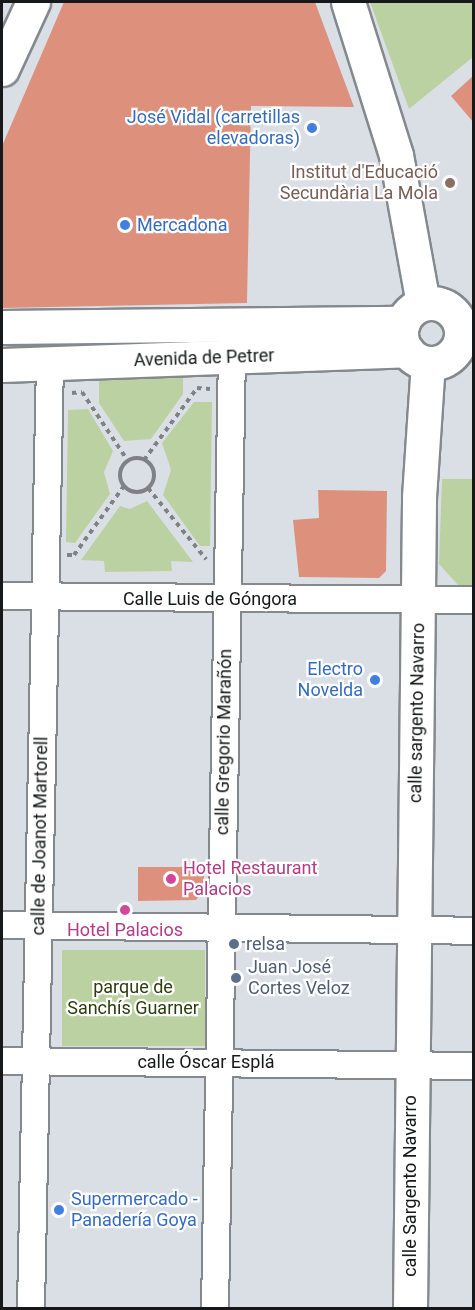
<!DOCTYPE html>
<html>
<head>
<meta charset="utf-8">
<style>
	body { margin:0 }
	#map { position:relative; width:475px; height:1310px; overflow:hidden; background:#dadfe5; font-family:Roboto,sans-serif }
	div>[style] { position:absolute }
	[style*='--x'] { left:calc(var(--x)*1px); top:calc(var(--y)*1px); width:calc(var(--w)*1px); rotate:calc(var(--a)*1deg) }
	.green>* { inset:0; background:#bcd1a2; transform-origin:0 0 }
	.building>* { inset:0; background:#dd917d }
	.path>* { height:4px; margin-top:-2px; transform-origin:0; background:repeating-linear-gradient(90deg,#7e8285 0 4.5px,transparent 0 9px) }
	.path>.ring { margin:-2px; padding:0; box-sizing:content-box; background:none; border:4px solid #7e8285; border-radius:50% }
	.roads { filter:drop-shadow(2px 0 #84898e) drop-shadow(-2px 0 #84898e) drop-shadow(0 2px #84898e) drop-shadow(0 -2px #84898e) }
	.street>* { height:26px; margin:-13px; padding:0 13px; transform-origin:13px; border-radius:13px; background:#fff }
	.secondary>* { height:33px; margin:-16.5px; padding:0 16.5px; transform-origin:16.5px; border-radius:16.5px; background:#fff }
	.secondary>.ring { margin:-16.5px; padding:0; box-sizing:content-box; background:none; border:33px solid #fff; border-radius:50% }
	.dots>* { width:16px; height:16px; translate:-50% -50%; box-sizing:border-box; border:3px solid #fff; border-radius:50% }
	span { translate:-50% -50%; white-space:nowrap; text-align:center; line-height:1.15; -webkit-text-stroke:4.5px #fff; paint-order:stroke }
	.shop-label { font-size:18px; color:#366cbe }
	.right { translate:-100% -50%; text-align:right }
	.left { translate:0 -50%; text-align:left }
	.education-label { font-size:18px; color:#785e54 }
	.street-label { font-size:18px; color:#161819 }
	.hotel-label { font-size:18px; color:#b23c85 }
	.service-label { font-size:18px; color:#4e5e75 }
	.park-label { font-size:18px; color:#2c3e0c }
	.frame { position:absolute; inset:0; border:3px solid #161819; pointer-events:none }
</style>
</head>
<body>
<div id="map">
	<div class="green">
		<i style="clip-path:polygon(370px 2px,473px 2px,473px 57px,409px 109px)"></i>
		<i style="clip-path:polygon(183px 377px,183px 394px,151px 439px,124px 441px,99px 403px,99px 381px)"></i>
		<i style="clip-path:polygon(194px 402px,212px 402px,210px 546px,200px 546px,163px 495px,171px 470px,162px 443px)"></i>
		<i style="clip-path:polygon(88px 409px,113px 451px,104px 472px,110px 494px,75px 543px,66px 542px,68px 410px)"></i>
		<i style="clip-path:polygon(442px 479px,473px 479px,473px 585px,459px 586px,439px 564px)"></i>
		<i style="clip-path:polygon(147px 501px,193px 562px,171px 561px,172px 571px,105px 572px,104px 561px,81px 560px,120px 506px,130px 509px)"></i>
		<i style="left:62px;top:950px;width:143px;height:96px"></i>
	</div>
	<div class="building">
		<i style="clip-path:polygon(64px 2px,315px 2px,354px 107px,251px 106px,247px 303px,2px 308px,2px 146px)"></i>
		<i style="clip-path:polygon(474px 75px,474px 123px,451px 96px)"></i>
		<i style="clip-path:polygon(318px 490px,387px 491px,386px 571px,379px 578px,299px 577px,293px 520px,319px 518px)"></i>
		<i style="clip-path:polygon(138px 867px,204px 867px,204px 890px,196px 900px,138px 901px)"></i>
	</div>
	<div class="path">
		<i style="--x:72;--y:393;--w:10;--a:-6"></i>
		<i style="--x:82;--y:392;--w:83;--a:56.3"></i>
		<i class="ring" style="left:120px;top:458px;width:30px;height:30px"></i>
		<i style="--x:144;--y:460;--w:89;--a:-53.6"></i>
		<i style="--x:197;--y:388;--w:13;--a:4"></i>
		<i style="--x:148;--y:488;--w:92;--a:50.8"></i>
		<i style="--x:67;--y:555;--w:7;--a:0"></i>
		<i style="--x:74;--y:555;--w:85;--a:-54.1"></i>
	</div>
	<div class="roads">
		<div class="street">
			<i style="--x:2;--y:596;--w:472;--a:0.5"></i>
			<i style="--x:2;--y:925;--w:472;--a:0.7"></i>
			<i style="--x:2;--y:1061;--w:472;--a:0.6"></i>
			<i style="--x:31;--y:1308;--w:944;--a:-88.85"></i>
			<i style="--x:215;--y:1308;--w:952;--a:-88.98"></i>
		</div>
		<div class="secondary">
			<i style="--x:348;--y:2;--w:160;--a:72.6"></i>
			<i style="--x:396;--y:155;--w:151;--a:79.7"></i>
			<i style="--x:2;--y:69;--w:74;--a:-65.2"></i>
			<i class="ring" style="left:401px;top:303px;width:27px;height:27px"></i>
			<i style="--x:2;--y:327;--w:401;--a:-0.6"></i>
			<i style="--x:2;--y:365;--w:405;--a:-2.1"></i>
			<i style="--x:410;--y:1308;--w:811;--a:-89.36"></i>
			<i style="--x:419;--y:497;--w:134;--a:-86.2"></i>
		</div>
	</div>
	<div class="dots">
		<i style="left:312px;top:128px;background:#3f7fe0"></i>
		<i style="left:450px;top:183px;background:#8d6e63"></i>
		<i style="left:125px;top:225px;background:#3f7fe0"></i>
		<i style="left:375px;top:680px;background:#3f7fe0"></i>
		<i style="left:171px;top:879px;background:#d1479c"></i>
		<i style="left:125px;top:910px;background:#d1479c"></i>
		<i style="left:234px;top:944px;background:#5c6f8a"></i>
		<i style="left:236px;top:978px;background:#5c6f8a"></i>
		<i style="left:59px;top:1210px;background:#3f7fe0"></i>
	</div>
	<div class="shop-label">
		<span class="right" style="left:300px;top:128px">José Vidal (carretillas<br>elevadoras)</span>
		<span class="left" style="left:137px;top:225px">Mercadona</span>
		<span class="right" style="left:363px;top:680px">Electro<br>Novelda</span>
		<span class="left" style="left:71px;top:1210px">Supermercado -<br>Panadería Goya</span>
	</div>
	<div class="education-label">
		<span class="right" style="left:438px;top:183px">Institut d'Educació<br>Secundària La Mola</span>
	</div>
	<div class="street-label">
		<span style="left:204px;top:358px;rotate:-2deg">Avenida de Petrer</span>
		<span style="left:210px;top:599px">Calle Luis de Góngora</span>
		<span style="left:417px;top:713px;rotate:-89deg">calle sargento Navarro</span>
		<span style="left:224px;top:742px;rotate:-89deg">calle Gregorio Marañón</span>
		<span style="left:40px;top:836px;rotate:-89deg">calle de Joanot Martorell</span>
		<span style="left:206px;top:1062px">calle Óscar Esplá</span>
		<span style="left:410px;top:1186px;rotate:-90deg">calle Sargento Navarro</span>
	</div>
	<div class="hotel-label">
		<span class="left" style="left:183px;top:879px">Hotel Restaurant<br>Palacios</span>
		<span style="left:125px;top:930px">Hotel Palacios</span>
	</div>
	<div class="service-label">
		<span class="left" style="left:246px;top:944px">relsa</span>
		<span class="left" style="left:248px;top:978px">Juan José<br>Cortes Veloz</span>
	</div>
	<div class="park-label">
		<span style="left:133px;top:998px">parque de<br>Sanchís Guarner</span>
	</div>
	<div class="frame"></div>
</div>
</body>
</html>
